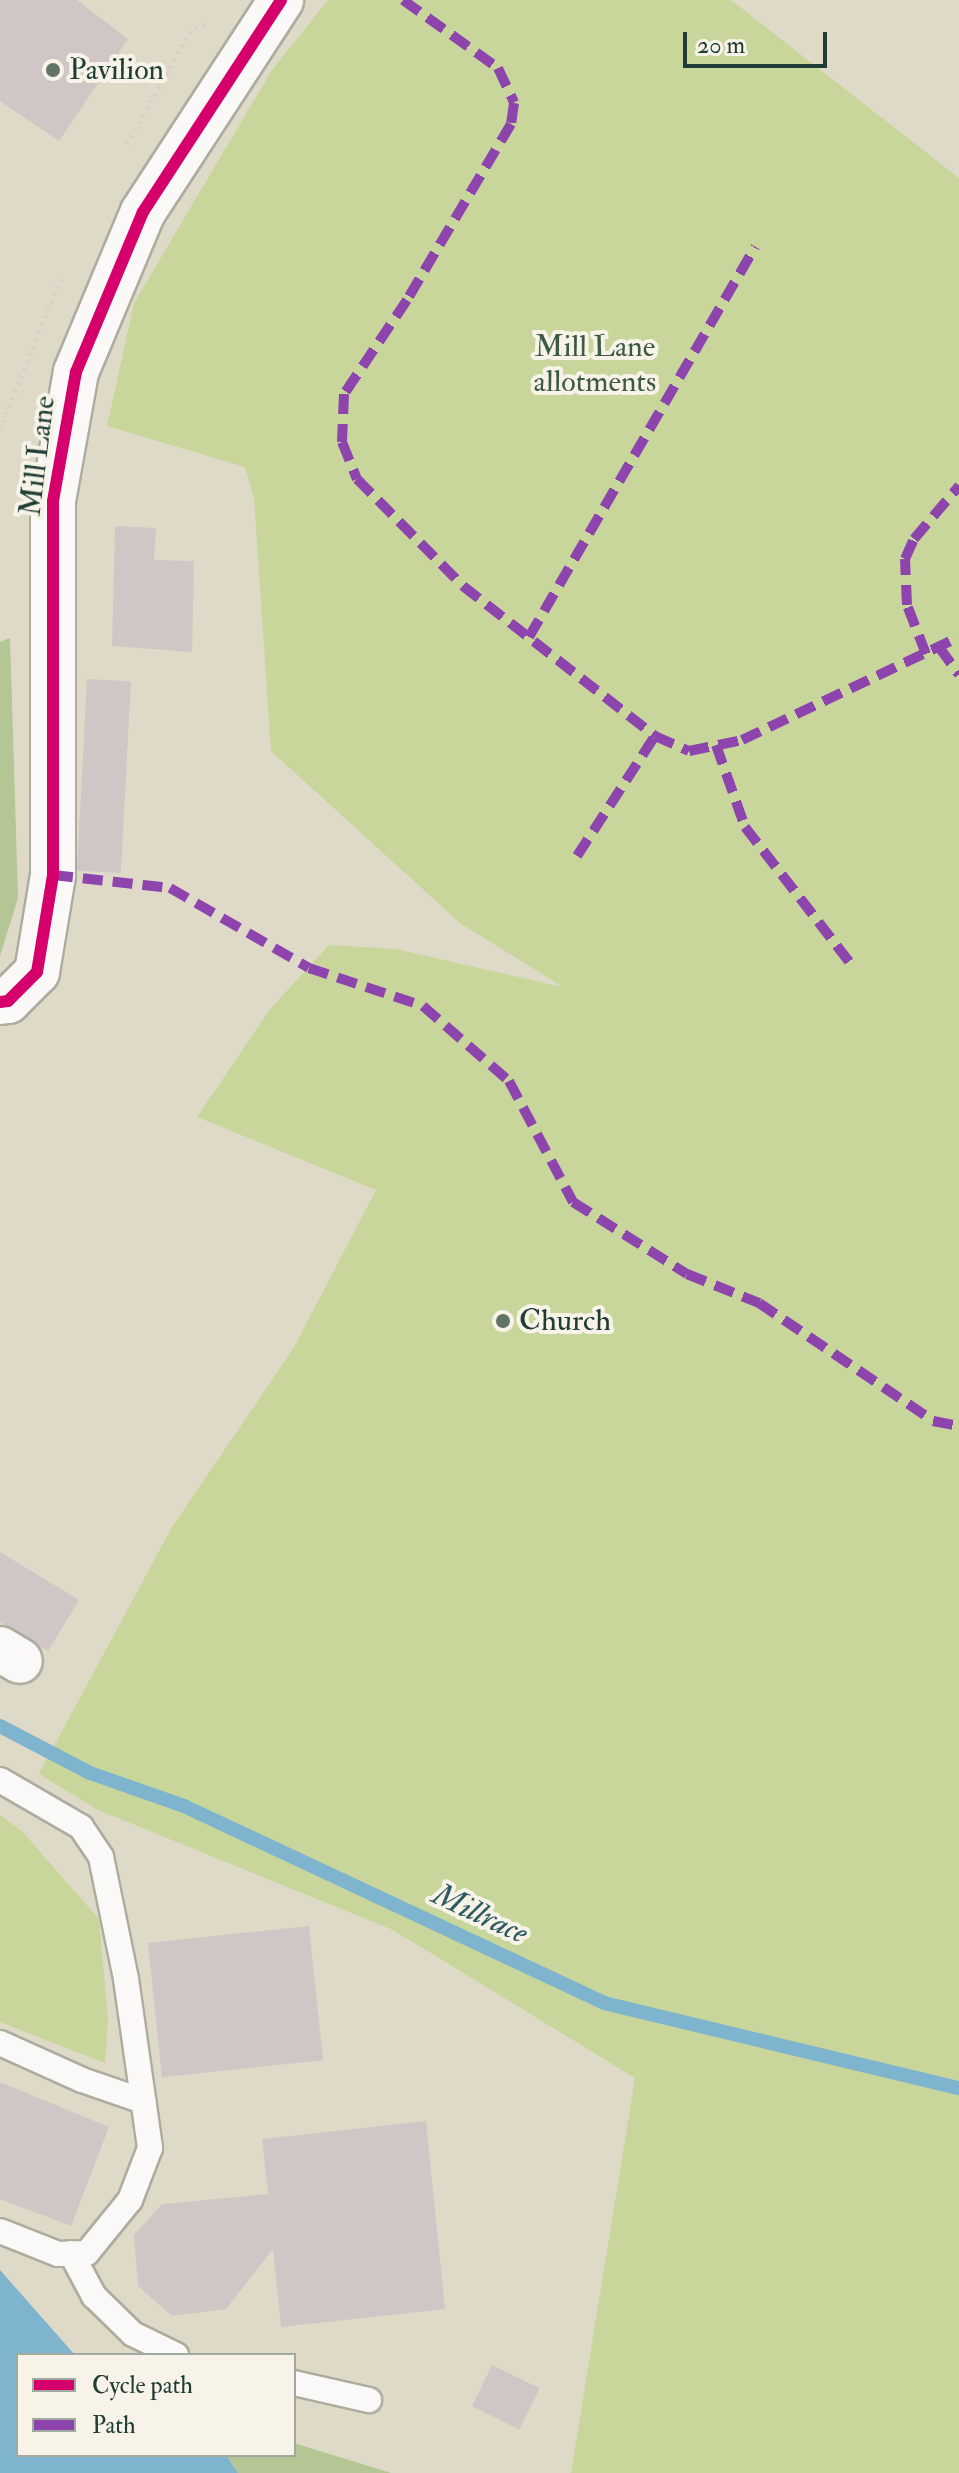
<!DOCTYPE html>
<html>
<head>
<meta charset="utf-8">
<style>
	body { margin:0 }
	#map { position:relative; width:959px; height:2473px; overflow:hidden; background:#dfdac7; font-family:"IM FELL Double Pica",serif }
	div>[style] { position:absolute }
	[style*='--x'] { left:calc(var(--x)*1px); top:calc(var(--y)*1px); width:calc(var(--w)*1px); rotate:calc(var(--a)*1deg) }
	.green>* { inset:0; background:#c8d69c }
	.forest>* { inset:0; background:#b4c693 }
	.water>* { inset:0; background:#7eb4cd }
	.stream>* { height:14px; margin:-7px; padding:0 7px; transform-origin:7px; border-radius:7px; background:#7eb4cd }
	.building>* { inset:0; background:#d0c6c6; transform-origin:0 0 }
	.path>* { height:5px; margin-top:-2.5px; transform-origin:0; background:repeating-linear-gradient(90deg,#d1d1cb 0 2px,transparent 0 8px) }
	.roads { filter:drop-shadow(2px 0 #acac9f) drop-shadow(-2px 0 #acac9f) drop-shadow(0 2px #acac9f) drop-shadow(0 -2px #acac9f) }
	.lane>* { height:24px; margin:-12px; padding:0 12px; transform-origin:12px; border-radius:12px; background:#faf9f7 }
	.street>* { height:44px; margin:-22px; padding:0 22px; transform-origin:22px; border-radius:22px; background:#faf9f7 }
	.quiet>* { height:10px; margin-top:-5px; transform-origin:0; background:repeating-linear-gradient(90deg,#8e44ad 0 20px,transparent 0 30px) }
	.cycleway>* { height:12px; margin:-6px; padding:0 6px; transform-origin:6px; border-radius:6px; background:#d6006c }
	.dots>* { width:22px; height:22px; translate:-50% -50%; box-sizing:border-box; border:4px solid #f7f3e8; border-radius:50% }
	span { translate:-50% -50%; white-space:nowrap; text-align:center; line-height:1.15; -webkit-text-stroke:8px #f7f3e8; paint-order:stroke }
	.poi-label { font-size:30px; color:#1f3d34 }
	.left { translate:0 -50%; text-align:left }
	.park-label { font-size:30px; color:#3d5b42 }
	.street-label { font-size:30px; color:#1f3d34 }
	.water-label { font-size:32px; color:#2f5c62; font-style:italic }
	.legend { position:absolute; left:16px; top:2353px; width:280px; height:104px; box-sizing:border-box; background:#f7f3e8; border:2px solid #a1aaa0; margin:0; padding:10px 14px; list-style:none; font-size:24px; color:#1f3d34 }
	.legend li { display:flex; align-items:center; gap:16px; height:40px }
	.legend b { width:40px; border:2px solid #a1aaa0 }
	.scale { position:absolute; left:683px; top:32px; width:144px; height:36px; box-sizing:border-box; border:4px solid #1f3d34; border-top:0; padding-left:10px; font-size:24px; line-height:28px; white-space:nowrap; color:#1f3d34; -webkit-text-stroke:6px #f7f3e8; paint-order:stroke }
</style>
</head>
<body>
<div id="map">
	<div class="green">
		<i style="clip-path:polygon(328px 0,731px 0,959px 178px,959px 2473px,571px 2473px,635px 2078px,393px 1930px,98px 1810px,39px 1774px,172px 1527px,293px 1349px,376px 1190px,197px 1117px,270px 1009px,329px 945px,396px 949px,563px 987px,460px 923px,271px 751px,254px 498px,245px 467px,107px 426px,134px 303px,272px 70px)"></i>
		<i style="clip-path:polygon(0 1815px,22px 1831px,99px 1919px,108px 2020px,105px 2063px,0 2022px)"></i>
	</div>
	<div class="forest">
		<i style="clip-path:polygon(10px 638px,18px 898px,0 956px,0 642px)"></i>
		<i style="clip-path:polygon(294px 2443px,391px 2473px,238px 2473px,226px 2455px,294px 2455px)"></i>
	</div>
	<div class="water">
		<i style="clip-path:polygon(0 2270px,75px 2355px,18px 2355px,18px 2455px,226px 2455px,238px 2473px,0 2473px)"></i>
	</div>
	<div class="stream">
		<i style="--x:0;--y:1726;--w:102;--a:27.6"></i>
		<i style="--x:90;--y:1773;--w:100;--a:19.3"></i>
		<i style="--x:184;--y:1806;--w:464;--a:25.1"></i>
		<i style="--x:604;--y:2003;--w:365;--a:13.5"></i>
	</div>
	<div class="building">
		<i style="clip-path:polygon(0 0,77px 0,128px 39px,59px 141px,0 101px)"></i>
		<i style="clip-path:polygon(115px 526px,156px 528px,154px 560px,194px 561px,192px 652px,112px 646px)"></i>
		<i style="left:87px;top:679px;width:44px;height:192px;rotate:3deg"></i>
		<i style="clip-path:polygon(0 1552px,79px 1600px,48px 1651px,0 1622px)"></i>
		<i style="left:309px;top:1926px;width:135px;height:162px;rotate:84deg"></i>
		<i style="clip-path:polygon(0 2082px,109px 2127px,71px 2226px,0 2199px)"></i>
		<i style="clip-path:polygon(426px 2121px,445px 2309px,281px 2327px,273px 2249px,226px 2309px,172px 2316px,138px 2286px,134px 2235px,162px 2204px,268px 2194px,262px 2139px)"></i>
		<i style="left:492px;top:2365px;width:53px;height:46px;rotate:26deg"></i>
	</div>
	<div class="path">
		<i style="--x:127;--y:144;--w:127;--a:-60.8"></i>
		<i style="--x:189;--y:33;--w:23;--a:-31"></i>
		<i style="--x:0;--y:429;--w:163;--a:-68"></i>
	</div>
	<div class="roads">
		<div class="lane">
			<i style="--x:0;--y:1780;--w:94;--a:30.1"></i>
			<i style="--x:81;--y:1827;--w:36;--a:56"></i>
			<i style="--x:101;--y:1857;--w:125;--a:78.4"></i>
			<i style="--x:126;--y:1979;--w:171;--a:81.9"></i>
			<i style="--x:150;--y:2148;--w:56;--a:111"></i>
			<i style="--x:130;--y:2200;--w:68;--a:129.1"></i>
			<i style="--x:87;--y:2253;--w:29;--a:178"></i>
			<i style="--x:58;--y:2254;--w:62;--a:-158.4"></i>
			<i style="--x:0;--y:2043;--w:90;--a:24.3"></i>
			<i style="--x:82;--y:2080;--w:65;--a:19"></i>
			<i style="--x:71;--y:2253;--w:49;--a:61.9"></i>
			<i style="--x:94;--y:2296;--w:54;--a:44.3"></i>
			<i style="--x:133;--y:2334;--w:48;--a:26"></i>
			<i style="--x:294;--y:2383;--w:77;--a:12.8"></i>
		</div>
		<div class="street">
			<i style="--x:0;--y:1002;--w:8;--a:-7"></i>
			<i style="--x:8;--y:1001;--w:41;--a:-45"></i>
			<i style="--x:37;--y:972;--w:98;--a:-80.6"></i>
			<i style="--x:53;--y:875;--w:374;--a:-90"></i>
			<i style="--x:53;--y:501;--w:131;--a:-79.9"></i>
			<i style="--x:76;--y:372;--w:173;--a:-67.3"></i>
			<i style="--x:143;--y:212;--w:253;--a:-56.9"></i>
			<i style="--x:0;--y:1649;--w:23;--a:31"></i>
		</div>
	</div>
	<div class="quiet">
		<i style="--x:403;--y:0;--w:117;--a:35.6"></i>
		<i style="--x:498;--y:68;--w:38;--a:65"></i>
		<i style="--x:514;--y:103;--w:21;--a:98"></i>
		<i style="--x:511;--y:124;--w:204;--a:120.6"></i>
		<i style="--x:407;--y:300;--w:113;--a:123.8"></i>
		<i style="--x:344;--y:394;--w:48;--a:92.4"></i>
		<i style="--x:342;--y:442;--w:40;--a:68"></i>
		<i style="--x:357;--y:479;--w:151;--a:45.3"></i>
		<i style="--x:463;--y:586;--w:244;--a:38"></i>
		<i style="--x:655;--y:736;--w:37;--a:24"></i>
		<i style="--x:689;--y:751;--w:54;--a:-11.7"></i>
		<i style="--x:742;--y:740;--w:240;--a:-25.4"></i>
		<i style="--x:529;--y:637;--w:451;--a:-59.9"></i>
		<i style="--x:939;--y:647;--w:34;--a:54"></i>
		<i style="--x:926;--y:654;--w:53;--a:-111.2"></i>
		<i style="--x:907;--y:605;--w:46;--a:-92.5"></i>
		<i style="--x:905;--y:559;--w:22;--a:-66"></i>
		<i style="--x:914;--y:539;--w:70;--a:-49.7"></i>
		<i style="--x:716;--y:745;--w:87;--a:70.5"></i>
		<i style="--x:745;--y:827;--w:173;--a:52.3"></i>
		<i style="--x:577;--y:856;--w:143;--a:-57"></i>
		<i style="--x:53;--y:875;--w:118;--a:6.3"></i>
		<i style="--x:170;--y:888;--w:160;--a:29.9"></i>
		<i style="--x:309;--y:968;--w:120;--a:18.4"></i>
		<i style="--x:423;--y:1006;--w:114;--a:41.1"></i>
		<i style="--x:509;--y:1081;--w:137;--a:62.1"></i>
		<i style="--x:573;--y:1202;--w:135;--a:32.3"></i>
		<i style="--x:687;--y:1274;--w:78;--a:21.9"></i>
		<i style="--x:759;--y:1303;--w:210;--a:34.1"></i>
		<i style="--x:933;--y:1421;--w:26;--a:11"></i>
	</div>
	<div class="cycleway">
		<i style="--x:0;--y:1002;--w:8;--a:-7"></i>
		<i style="--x:8;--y:1001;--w:41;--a:-45"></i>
		<i style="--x:37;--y:972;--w:98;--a:-80.6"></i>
		<i style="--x:53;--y:875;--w:374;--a:-90"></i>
		<i style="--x:53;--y:501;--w:131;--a:-79.9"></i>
		<i style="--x:76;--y:372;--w:173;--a:-67.3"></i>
		<i style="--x:143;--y:212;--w:253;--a:-56.9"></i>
	</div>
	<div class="dots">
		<i style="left:53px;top:70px;background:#627467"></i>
		<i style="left:503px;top:1321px;background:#627467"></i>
	</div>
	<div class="poi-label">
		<span class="left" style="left:69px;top:70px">Pavilion</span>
		<span class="left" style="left:519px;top:1321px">Church</span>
	</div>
	<div class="park-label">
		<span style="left:595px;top:364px">Mill Lane<br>allotments</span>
	</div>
	<div class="street-label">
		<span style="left:38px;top:456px;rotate:-83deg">Mill Lane</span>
	</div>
	<div class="water-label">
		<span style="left:480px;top:1914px;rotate:25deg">Millrace</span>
	</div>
	<ul class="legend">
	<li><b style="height:10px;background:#d6006c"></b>Cycle path</li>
	<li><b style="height:10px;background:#8e44ad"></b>Path</li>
	</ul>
	<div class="scale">20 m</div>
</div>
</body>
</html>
